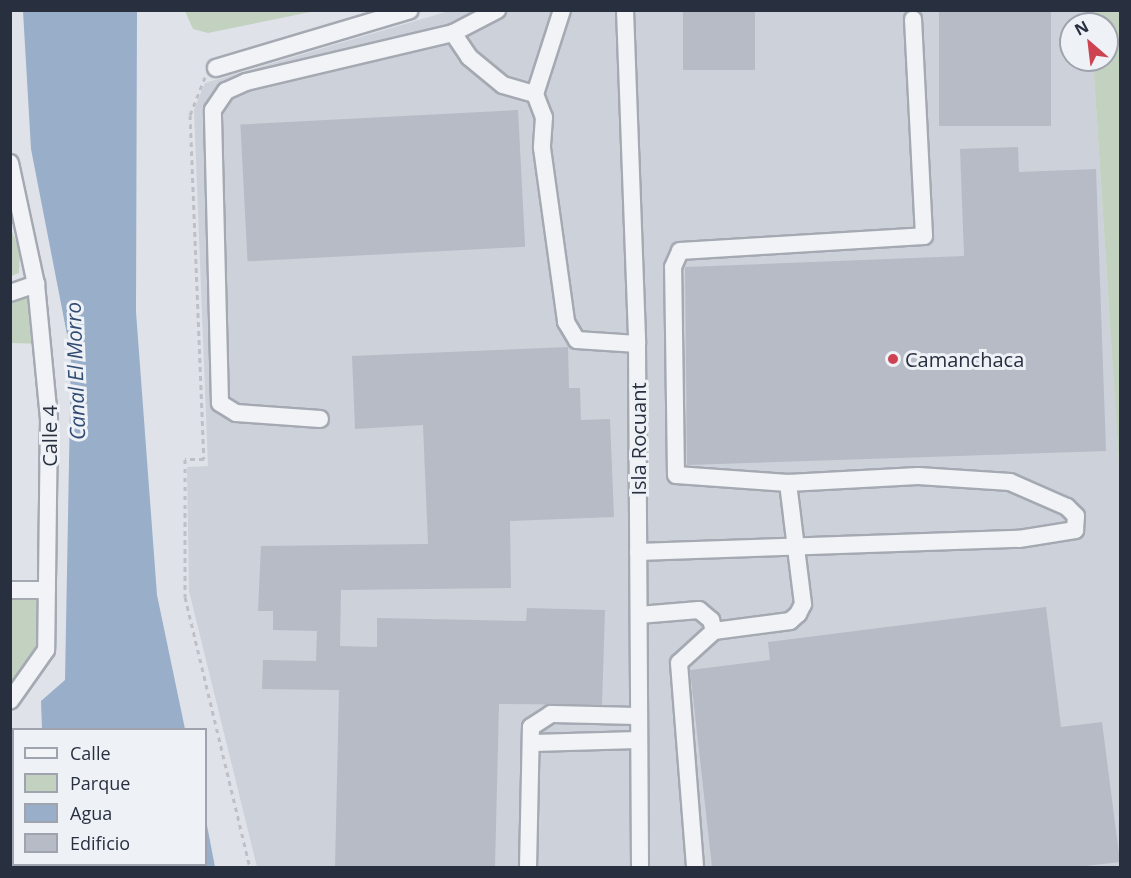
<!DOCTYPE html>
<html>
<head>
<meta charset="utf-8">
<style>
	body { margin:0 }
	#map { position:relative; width:1131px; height:878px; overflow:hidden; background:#dfe2e8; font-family:"Open Sans",sans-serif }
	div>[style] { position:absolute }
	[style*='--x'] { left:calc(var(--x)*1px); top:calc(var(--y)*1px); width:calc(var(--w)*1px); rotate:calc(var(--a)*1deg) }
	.built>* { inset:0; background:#cdd1da }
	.green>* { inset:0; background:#c3d2c0 }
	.water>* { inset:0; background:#99aec8 }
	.building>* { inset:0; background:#b6bbc5; transform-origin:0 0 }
	.path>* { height:3px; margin-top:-1.5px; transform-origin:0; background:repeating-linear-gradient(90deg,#bdc0c6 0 4.5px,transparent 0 9px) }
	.roads { filter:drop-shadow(2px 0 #a4a9b2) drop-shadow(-2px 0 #a4a9b2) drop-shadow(0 2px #a4a9b2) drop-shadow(0 -2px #a4a9b2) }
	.minor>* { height:16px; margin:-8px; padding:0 8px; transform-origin:8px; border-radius:8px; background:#f1f3f6 }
	.dots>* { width:16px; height:16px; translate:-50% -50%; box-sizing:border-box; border:3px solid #eef1f6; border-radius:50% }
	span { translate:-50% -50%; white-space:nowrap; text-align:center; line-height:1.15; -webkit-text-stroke:6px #eef1f6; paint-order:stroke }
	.poi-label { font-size:20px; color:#282f3f }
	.left { translate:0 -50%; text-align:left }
	.street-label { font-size:20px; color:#282f3f }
	.water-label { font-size:21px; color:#324c73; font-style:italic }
	.frame { position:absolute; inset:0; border:12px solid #282f3f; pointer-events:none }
	.legend { position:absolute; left:12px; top:728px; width:195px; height:138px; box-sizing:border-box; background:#eef1f6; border:2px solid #9fa3ad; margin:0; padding:8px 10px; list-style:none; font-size:18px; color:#282f3f }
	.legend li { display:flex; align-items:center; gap:12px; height:30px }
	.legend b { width:30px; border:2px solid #9fa3ad }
	.north { position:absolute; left:1059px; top:12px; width:60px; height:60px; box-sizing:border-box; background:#eef1f6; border:2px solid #9fa3ad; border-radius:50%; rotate:332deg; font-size:16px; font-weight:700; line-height:24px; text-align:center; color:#282f3f }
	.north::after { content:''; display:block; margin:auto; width:21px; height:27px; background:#ce4352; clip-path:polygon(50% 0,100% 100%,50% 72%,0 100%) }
</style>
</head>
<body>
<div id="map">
	<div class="built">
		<i style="clip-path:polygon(449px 11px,1089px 11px,1090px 24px,1071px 24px,1071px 60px,1093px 60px,1120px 481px,1120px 867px,257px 867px,189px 591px,187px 467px,208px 466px,194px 110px,205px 83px)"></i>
	</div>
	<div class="green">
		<i style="clip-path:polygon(185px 11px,315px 11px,208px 33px,193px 29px)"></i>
		<i style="clip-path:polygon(1089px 11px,1120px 11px,1120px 481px,1093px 60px,1107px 60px,1107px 24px,1090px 24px)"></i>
		<i style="clip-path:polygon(10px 227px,20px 251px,19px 273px,11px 276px)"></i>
		<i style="clip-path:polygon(35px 285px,42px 344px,11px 343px,11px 294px)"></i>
		<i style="clip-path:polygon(44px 592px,44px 648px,11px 697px,11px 593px)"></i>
	</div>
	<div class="water">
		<i style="clip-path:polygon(23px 11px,137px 11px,136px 312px,157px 595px,185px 729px,42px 729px,41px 701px,65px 680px,71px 355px,31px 149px)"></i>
		<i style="clip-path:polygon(206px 820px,215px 867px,68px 867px,206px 864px)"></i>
	</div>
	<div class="building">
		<i style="left:683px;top:10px;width:72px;height:60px"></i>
		<i style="left:939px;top:10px;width:112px;height:116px"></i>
		<i style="left:518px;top:110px;width:137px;height:278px;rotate:87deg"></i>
		<i style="clip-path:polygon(1018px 147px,1019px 172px,1096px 169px,1106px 451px,687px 465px,685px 267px,964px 256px,960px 149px)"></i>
		<i style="clip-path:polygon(568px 347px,569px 388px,580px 388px,581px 420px,610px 419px,614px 517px,510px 521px,511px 588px,341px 590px,340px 646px,377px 647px,377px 618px,526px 621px,527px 608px,605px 610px,602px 705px,499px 704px,495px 867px,335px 867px,339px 690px,262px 689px,263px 660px,316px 661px,317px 631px,273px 630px,273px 611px,258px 611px,261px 546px,428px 544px,423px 425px,355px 429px,352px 356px)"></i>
		<i style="clip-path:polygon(1046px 607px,1061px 727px,1102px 722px,1120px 862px,1077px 867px,712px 867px,690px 670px,770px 660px,768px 642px)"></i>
	</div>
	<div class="path">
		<i style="--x:205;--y:77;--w:41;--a:111.5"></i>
		<i style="--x:190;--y:115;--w:344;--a:87.7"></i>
		<i style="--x:204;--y:459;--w:19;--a:180"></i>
		<i style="--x:185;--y:459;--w:138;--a:90"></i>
		<i style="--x:185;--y:597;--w:279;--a:76.5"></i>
		<i style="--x:10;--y:839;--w:4;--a:27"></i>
		<i style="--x:40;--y:864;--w:4;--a:76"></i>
	</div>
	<div class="roads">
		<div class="minor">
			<i style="--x:562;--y:10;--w:88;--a:107.8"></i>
			<i style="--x:535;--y:94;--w:25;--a:69"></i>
			<i style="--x:544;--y:117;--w:31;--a:94"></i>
			<i style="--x:542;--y:148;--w:176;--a:82.1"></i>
			<i style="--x:566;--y:322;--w:21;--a:59"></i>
			<i style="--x:577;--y:340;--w:60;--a:3.8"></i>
			<i style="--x:625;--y:10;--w:334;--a:87.9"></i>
			<i style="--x:637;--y:344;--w:524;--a:89.67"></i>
			<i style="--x:453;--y:33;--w:29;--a:56"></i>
			<i style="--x:469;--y:57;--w:44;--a:39.5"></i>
			<i style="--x:503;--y:85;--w:33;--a:16"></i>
			<i style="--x:216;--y:68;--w:202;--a:-16.6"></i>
			<i style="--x:10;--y:163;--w:124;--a:77.9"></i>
			<i style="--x:36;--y:284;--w:135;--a:84.5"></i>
			<i style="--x:49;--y:418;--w:232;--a:90.7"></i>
			<i style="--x:46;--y:650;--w:62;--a:125.2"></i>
			<i style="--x:10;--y:293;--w:28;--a:-19"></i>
			<i style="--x:320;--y:419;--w:84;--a:-175.9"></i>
			<i style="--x:236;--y:413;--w:19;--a:-148"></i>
			<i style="--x:220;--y:403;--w:293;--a:-91.4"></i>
			<i style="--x:213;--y:110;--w:23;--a:-56"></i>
			<i style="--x:226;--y:91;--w:22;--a:-24"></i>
			<i style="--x:246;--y:82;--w:213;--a:-13.3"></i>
			<i style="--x:453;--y:33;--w:50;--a:-27.6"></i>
			<i style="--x:638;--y:552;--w:381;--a:-2"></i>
			<i style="--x:1019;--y:539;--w:57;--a:-9.1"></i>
			<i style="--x:1075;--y:530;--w:14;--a:-86"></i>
			<i style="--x:1076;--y:516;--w:13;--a:-135"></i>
			<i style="--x:1067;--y:507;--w:62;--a:-156.3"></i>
			<i style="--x:1010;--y:482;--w:92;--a:-176.3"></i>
			<i style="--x:918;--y:476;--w:130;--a:176.9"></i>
			<i style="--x:788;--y:483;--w:112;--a:-175.9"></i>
			<i style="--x:676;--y:475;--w:208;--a:-90.8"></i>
			<i style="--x:673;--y:267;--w:17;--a:-66"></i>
			<i style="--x:680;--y:251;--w:244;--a:-3.5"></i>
			<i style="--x:924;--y:236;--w:217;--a:-92.9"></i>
			<i style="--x:10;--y:590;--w:37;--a:0"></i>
			<i style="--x:639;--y:615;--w:60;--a:-4.8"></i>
			<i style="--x:699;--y:610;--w:16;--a:40"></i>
			<i style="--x:711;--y:620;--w:11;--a:75"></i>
			<i style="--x:714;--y:631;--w:47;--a:137.6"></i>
			<i style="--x:679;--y:663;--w:206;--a:85.5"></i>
			<i style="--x:714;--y:631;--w:77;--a:-7.5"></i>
			<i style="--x:790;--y:621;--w:11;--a:-41"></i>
			<i style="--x:798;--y:614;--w:11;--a:-63"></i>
			<i style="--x:803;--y:604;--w:122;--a:-97.1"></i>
			<i style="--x:532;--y:743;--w:107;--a:-1.6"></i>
			<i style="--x:528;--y:868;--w:141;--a:-88.8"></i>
			<i style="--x:531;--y:727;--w:24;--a:-33"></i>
			<i style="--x:551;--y:714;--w:88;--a:1.3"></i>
		</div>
	</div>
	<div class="dots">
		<i style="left:893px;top:359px;background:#ce4352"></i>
	</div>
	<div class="poi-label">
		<span class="left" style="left:905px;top:359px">Camanchaca</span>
	</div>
	<div class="street-label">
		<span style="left:49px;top:436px;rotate:-90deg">Calle 4</span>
		<span style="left:638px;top:439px;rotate:-90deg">Isla Rocuant</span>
	</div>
	<div class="water-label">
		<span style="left:75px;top:371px;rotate:-92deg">Canal El Morro</span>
	</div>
	<div class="frame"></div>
	<ul class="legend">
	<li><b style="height:8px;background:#f1f3f6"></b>Calle</li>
	<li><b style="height:16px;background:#c3d2c0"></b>Parque</li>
	<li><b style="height:16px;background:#99aec8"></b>Agua</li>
	<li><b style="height:16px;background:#b6bbc5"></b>Edificio</li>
	</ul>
	<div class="north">N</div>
</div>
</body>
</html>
